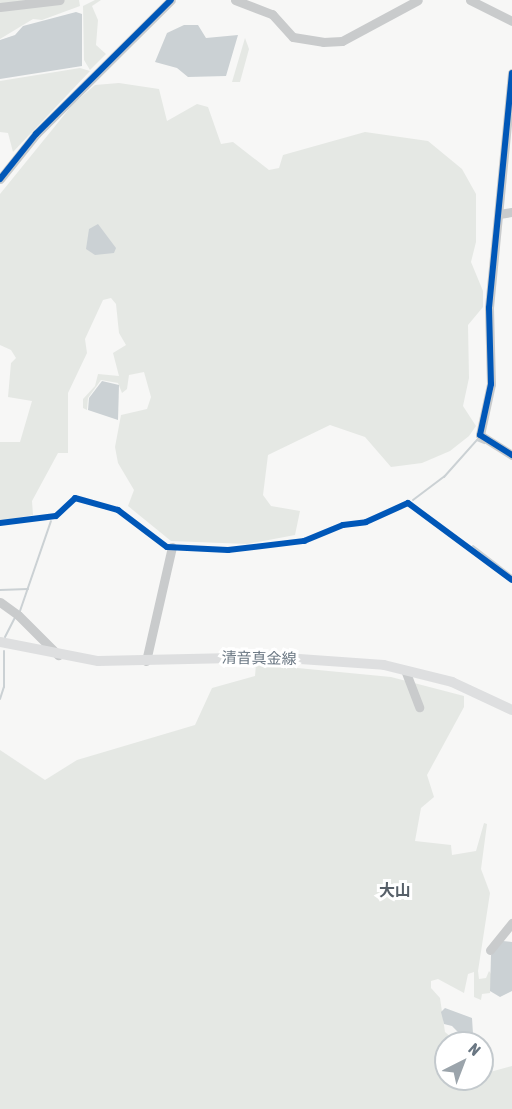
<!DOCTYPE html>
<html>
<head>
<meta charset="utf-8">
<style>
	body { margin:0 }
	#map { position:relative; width:512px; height:1109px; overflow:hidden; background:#f7f7f6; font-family:"Asap Condensed","Noto Sans JP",sans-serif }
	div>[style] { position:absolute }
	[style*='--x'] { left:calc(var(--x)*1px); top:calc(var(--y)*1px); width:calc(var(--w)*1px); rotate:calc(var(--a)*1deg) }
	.green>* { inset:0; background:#e5e8e4 }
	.water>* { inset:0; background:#cbd1d4 }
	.stream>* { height:2px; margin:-1px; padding:0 1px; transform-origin:1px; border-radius:1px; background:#cbd1d4 }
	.minor>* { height:9px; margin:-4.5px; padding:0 4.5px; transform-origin:4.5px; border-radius:4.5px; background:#c9cbcc }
	.major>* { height:10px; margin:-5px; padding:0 5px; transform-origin:5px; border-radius:5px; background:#dedfe0 }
	.cycleway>* { height:6px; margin:-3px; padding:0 3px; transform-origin:3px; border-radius:3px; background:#0057b8 }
	span { translate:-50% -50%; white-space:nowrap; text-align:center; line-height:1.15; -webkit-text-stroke:6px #fff; paint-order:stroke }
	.street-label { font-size:15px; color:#6a7783 }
	.neighbourhood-label { font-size:16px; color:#576069; font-weight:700 }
	.north { position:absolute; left:434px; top:1031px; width:60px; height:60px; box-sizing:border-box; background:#fff; border:2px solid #c3c9cd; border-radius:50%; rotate:42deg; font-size:16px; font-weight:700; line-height:24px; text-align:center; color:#6a7783 }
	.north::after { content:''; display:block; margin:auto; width:21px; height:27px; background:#9ba4ab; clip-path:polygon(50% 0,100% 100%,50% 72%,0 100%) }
</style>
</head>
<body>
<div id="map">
	<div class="green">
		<i style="clip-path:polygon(0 0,79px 0,80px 6px,42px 20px,33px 19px,0 39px)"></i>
		<i style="clip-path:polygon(95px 0,101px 0,92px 6px,98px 20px,96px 45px,106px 54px,90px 70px,84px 60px,83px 6px)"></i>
		<i style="clip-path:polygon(245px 38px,249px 49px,240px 82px,232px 82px)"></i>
		<i style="clip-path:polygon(80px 68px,90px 71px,13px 152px,8px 133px,0 132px,0 81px)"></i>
		<i style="clip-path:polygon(119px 83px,159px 89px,167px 121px,197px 104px,208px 107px,221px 144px,233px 142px,269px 170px,279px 168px,283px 155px,365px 132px,428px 141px,462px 169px,476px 194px,476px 242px,471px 262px,483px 291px,483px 307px,468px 325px,469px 378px,463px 406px,476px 426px,469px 436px,450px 451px,422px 463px,391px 467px,365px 437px,330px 425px,268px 455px,263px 495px,271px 506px,300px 511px,295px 535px,247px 544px,171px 541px,128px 506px,134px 490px,118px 463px,115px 447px,121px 415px,147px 409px,151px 397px,144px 372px,129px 375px,127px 389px,122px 393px,118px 383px,101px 380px,88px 398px,87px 410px,83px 408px,83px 399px,95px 386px,98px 374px,119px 376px,113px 353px,126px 345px,119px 333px,116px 304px,111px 298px,103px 300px,85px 339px,87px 353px,68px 393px,68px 453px,58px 453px,32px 501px,33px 515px,0 521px,0 442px,20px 442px,32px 401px,8px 397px,11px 363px,16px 358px,11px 350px,0 345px,0 194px,73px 104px,95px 85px)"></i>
		<i style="clip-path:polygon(256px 664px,391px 677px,464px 696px,464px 707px,427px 775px,434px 797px,421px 808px,415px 841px,451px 845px,452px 855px,476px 851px,484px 823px,487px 824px,481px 869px,490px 893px,478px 971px,479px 979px,486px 978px,489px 971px,492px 975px,490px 993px,482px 994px,481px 1000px,474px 997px,474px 972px,468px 974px,464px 993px,438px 979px,431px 981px,431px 988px,440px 998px,445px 1032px,458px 1043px,446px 1043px,446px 1079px,482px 1079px,482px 1063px,490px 1072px,512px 1066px,512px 1109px,0 1109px,0 750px,45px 780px,77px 760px,195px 725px,212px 688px,255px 676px)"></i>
	</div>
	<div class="water">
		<i style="clip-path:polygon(76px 12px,82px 14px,82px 66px,0 79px,0 40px,15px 35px,23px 26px)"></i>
		<i style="clip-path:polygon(184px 25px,198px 25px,206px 38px,238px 35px,226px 76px,188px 77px,177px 68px,155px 62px,167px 33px)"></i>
		<i style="clip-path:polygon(98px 224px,116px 248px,114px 253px,95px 255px,86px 249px,89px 229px)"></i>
		<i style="clip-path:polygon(102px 381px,119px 385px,118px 420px,88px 410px,89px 398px)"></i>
		<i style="clip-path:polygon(503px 941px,512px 942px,512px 991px,500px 997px,490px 991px,491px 955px)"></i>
		<i style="clip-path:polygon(445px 1008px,472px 1018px,473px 1034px,466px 1040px,452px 1026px,444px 1024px,441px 1012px)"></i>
	</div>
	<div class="stream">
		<i style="--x:413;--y:500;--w:39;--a:-37"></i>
		<i style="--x:444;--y:477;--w:50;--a:-48.3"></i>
		<i style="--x:477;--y:440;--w:8;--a:23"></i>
		<i style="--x:473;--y:546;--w:49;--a:37.6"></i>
		<i style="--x:0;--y:590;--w:28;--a:-2"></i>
		<i style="--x:20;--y:611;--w:95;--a:-71"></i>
		<i style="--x:5;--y:637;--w:25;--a:-63"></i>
		<i style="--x:0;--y:699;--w:13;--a:-72"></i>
		<i style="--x:4;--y:687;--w:36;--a:-90"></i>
	</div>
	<div class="minor">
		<i style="--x:235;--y:0;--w:40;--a:21"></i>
		<i style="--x:272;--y:14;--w:31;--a:48"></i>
		<i style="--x:293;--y:37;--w:30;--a:9"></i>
		<i style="--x:323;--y:42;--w:19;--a:-3"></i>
		<i style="--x:342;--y:41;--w:86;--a:-28.3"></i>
		<i style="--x:470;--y:0;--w:47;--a:26.6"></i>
		<i style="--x:0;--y:7;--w:60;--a:-6.7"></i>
		<i style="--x:512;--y:73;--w:236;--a:95.6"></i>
		<i style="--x:489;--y:308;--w:76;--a:88.5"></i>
		<i style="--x:491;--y:384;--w:52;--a:102.2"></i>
		<i style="--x:480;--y:435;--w:38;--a:32"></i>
		<i style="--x:0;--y:179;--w:58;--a:-51.3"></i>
		<i style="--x:36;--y:134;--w:190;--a:-44.8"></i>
		<i style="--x:499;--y:214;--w:13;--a:-9"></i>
		<i style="--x:0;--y:602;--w:22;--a:36"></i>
		<i style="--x:18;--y:615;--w:57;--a:45"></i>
		<i style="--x:146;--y:661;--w:117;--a:-77.2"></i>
		<i style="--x:405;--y:670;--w:40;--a:69"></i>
		<i style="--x:490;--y:950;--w:35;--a:-51"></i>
	</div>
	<div class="major">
		<i style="--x:0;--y:642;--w:100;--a:11"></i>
		<i style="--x:98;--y:661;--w:173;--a:-1.3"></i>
		<i style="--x:271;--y:657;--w:113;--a:4"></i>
		<i style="--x:384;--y:665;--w:70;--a:14"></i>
		<i style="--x:452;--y:682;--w:66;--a:25"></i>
	</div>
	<div class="cycleway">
		<i style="--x:512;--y:73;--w:236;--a:95.6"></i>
		<i style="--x:489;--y:308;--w:76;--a:88.5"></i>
		<i style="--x:491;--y:384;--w:52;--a:102.2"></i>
		<i style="--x:480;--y:435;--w:38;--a:32"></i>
		<i style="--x:0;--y:179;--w:58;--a:-51.3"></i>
		<i style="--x:36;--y:134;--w:190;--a:-44.8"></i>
		<i style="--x:0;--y:523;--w:56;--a:-7.1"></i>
		<i style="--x:56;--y:516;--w:26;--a:-43"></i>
		<i style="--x:75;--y:498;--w:45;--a:15.6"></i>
		<i style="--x:118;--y:510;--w:61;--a:37.1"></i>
		<i style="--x:167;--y:547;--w:61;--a:2.8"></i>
		<i style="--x:228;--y:550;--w:77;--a:-6.8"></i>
		<i style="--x:304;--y:541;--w:42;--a:-22.3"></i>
		<i style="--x:343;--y:525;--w:23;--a:-7"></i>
		<i style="--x:366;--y:522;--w:46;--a:-24.3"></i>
		<i style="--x:408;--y:503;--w:129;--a:36.5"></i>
	</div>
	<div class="street-label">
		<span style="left:259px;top:658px;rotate:1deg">清音真金線</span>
	</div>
	<div class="neighbourhood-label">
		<span style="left:395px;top:890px">大山</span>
	</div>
	<div class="north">N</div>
</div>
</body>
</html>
